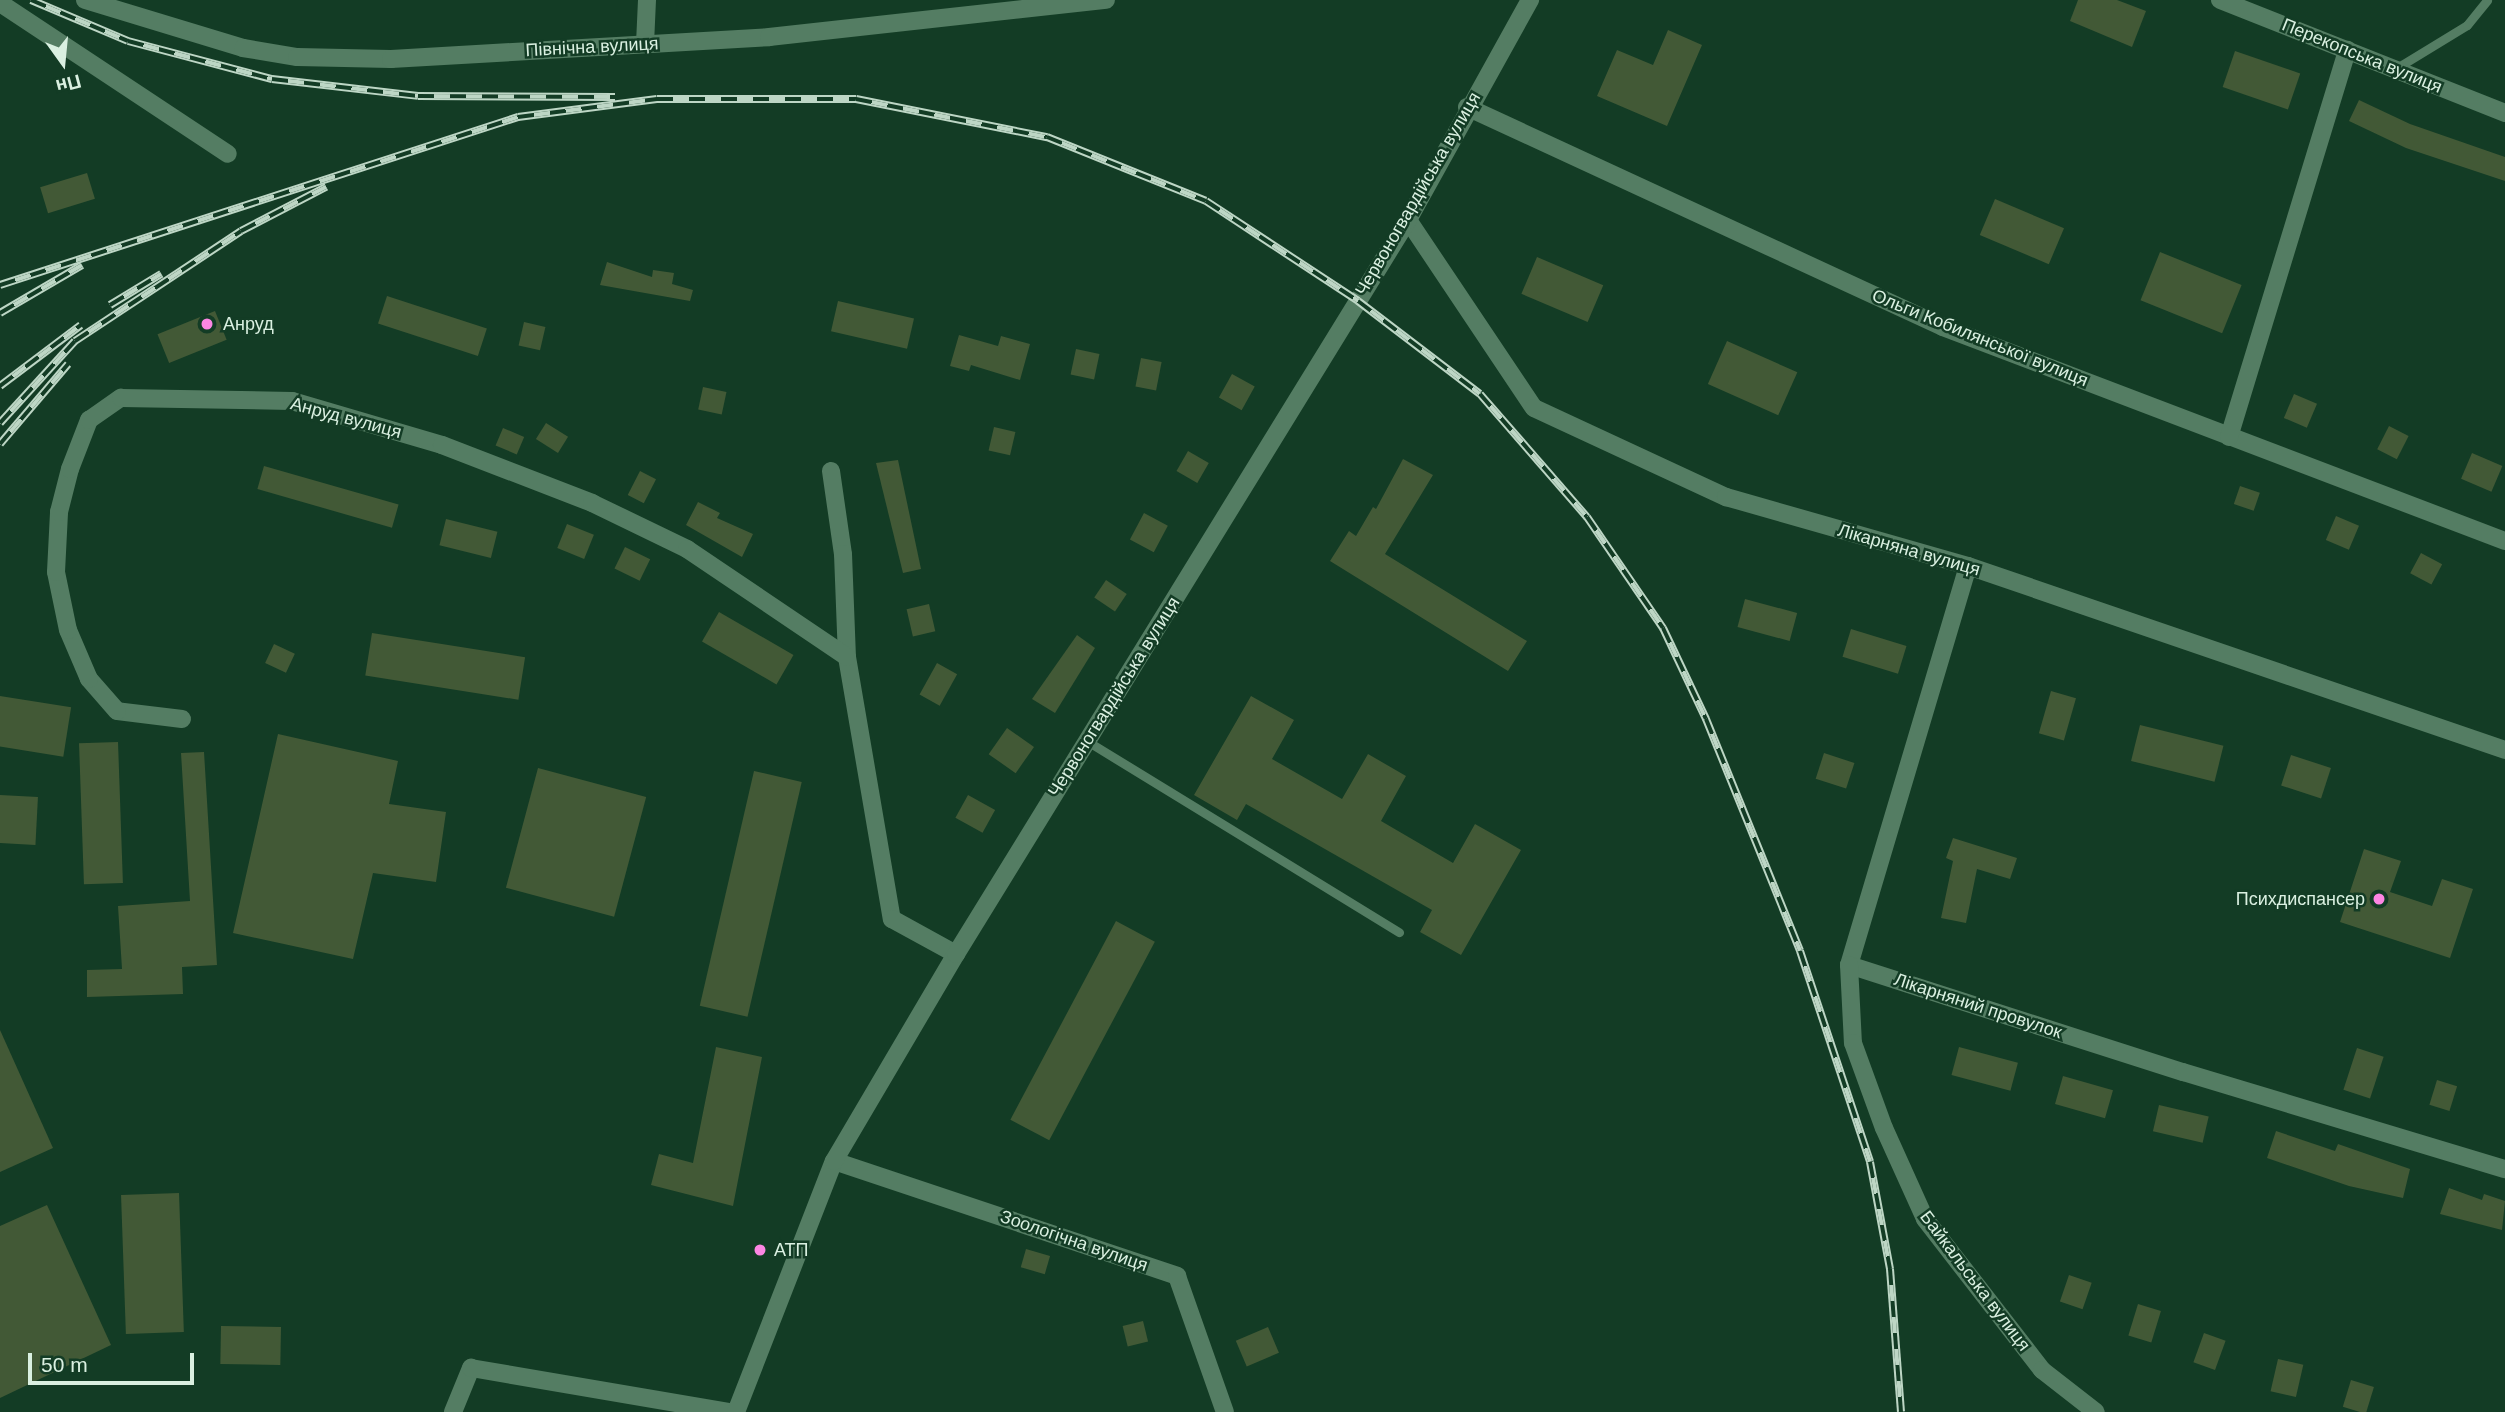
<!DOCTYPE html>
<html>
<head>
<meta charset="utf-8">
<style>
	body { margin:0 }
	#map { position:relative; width:2505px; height:1412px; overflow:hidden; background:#133c25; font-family:Helvetica,sans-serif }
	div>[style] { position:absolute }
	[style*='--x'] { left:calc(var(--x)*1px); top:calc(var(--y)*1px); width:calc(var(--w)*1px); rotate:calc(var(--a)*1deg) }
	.building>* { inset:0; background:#425936; transform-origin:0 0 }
	.service>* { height:9px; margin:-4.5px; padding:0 4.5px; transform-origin:4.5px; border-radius:4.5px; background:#547d63 }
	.minor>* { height:18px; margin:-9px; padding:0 9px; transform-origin:9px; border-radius:9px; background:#547d63 }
	.rail>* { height:8px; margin-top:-4px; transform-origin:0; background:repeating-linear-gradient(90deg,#133c25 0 16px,#bdd6c5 0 32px); box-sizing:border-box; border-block:2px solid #bdd6c5 }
	.dots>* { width:19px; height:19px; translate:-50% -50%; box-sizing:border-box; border:4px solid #133c25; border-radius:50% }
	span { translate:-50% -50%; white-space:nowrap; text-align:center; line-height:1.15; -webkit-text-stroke:5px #133c25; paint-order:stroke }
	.street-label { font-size:18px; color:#daf0e1 }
	.poi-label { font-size:18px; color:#daf0e1 }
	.left { translate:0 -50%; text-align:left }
	.right { translate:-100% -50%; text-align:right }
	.north { position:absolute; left:28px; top:28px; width:70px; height:70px; -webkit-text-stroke:5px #133c25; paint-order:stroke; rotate:165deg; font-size:19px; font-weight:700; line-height:28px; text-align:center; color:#daf0e1 }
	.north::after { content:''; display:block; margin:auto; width:24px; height:32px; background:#daf0e1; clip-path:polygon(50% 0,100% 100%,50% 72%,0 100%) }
	.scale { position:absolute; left:28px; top:1353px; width:166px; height:32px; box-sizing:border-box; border:4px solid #daf0e1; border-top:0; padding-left:9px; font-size:21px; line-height:24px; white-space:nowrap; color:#daf0e1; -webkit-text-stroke:5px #133c25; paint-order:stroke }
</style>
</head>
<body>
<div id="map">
	<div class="building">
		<i style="clip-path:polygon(2078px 0,2117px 0,2146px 11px,2132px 47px,2070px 21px)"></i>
		<i style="clip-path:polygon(1668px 30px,1702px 45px,1667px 126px,1597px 96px,1617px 50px,1653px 65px)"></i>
		<i style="left:2235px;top:51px;width:69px;height:38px;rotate:19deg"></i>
		<i style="clip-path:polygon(2359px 100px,2410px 124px,2505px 157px,2505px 181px,2406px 148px,2349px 121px)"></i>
		<i style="left:87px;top:173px;width:27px;height:49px;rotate:73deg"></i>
		<i style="left:1995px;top:199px;width:75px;height:39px;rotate:23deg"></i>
		<i style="left:2160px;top:252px;width:88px;height:52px;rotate:22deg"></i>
		<i style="left:1537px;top:257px;width:72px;height:40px;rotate:23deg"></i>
		<i style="clip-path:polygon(607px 262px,652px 277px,653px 270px,674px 273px,672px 284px,693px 290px,690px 301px,600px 285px)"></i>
		<i style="left:387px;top:296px;width:105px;height:29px;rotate:18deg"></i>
		<i style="left:838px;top:301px;width:78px;height:31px;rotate:13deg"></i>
		<i style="left:215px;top:311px;width:31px;height:62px;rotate:68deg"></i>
		<i style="left:524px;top:322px;width:22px;height:24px;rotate:13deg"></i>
		<i style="clip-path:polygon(959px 335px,998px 346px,1001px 336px,1030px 344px,1020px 380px,971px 365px,969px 371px,950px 366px)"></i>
		<i style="left:1727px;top:341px;width:77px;height:47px;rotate:24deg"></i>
		<i style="left:1076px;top:349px;width:24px;height:26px;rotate:12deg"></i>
		<i style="left:1141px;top:358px;width:21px;height:29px;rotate:11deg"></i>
		<i style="left:1232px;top:374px;width:26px;height:27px;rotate:29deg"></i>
		<i style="left:703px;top:387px;width:24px;height:23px;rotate:12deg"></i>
		<i style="left:2294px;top:394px;width:25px;height:26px;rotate:23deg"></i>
		<i style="left:546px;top:423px;width:26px;height:19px;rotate:32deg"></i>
		<i style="left:2389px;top:426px;width:22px;height:26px;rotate:27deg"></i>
		<i style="left:994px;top:427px;width:22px;height:24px;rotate:13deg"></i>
		<i style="left:503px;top:428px;width:23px;height:19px;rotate:23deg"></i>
		<i style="left:1188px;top:451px;width:24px;height:23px;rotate:30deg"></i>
		<i style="left:2472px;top:453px;width:33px;height:28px;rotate:23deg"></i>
		<i style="clip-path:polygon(1403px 459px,1433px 475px,1385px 554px,1527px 641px,1508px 671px,1330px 561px,1349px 531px,1356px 536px,1373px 507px,1376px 509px)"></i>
		<i style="clip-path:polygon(898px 460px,921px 569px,903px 573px,876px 463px)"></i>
		<i style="left:264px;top:466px;width:140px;height:24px;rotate:16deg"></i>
		<i style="left:640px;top:471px;width:18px;height:27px;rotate:27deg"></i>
		<i style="left:2240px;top:486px;width:21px;height:19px;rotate:19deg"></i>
		<i style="clip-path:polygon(698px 502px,720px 513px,717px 518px,753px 534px,742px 557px,686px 525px)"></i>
		<i style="left:1144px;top:513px;width:27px;height:30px;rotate:28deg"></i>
		<i style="left:2336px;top:516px;width:25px;height:26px;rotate:23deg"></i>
		<i style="left:446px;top:519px;width:53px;height:27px;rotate:14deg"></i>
		<i style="left:567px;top:524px;width:29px;height:26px;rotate:22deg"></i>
		<i style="left:625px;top:547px;width:28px;height:24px;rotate:26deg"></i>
		<i style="left:2421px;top:553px;width:24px;height:23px;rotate:28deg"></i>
		<i style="left:1106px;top:580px;width:25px;height:21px;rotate:34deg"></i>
		<i style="left:1745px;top:599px;width:54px;height:29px;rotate:15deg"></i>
		<i style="left:929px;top:604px;width:28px;height:23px;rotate:77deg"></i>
		<i style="left:719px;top:612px;width:86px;height:34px;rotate:30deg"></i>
		<i style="left:1851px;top:629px;width:58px;height:29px;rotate:17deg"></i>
		<i style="left:372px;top:633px;width:155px;height:43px;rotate:9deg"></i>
		<i style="clip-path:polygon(1077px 635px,1095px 648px,1055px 713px,1032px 699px)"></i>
		<i style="left:274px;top:644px;width:23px;height:21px;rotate:25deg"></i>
		<i style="left:937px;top:663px;width:23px;height:36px;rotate:29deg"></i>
		<i style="left:2051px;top:691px;width:26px;height:44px;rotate:16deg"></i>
		<i style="left:0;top:696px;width:72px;height:50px;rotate:9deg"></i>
		<i style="clip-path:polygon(1251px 696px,1294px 720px,1272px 759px,1342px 799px,1368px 754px,1406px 776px,1381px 821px,1453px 863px,1475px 824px,1521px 850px,1461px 955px,1420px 932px,1432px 910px,1246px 804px,1237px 820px,1194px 795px)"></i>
		<i style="left:2140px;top:725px;width:86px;height:37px;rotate:14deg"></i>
		<i style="left:1007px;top:728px;width:33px;height:32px;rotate:35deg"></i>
		<i style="clip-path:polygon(278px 734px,398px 761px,389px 804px,446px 812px,436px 882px,373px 873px,353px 959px,233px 933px)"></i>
		<i style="left:118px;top:742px;width:141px;height:39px;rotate:88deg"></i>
		<i style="clip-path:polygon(204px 752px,217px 965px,182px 967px,183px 994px,87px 997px,87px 970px,122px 969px,118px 906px,190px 901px,181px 753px)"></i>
		<i style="left:1824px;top:753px;width:32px;height:27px;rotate:18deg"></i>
		<i style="left:2291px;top:755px;width:42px;height:32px;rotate:18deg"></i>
		<i style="left:538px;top:768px;width:112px;height:124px;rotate:15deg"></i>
		<i style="left:754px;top:771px;width:49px;height:241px;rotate:13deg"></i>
		<i style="left:0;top:795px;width:38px;height:48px;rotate:3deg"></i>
		<i style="left:968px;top:795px;width:31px;height:26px;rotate:29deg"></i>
		<i style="clip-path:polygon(1953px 838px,2017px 858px,2010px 879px,1977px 869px,1966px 923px,1941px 918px,1953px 861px,1946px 858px)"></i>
		<i style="clip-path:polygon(2364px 849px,2401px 861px,2390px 892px,2432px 906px,2442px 879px,2473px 889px,2450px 958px,2340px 922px)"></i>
		<i style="left:1116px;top:921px;width:44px;height:225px;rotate:28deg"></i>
		<i style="clip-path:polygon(0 1030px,53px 1148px,0 1172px)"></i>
		<i style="clip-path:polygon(716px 1047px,762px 1057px,733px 1206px,651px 1185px,659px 1154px,693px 1163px)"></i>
		<i style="left:1959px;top:1047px;width:61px;height:29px;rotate:15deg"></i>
		<i style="left:2357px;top:1048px;width:28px;height:44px;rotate:18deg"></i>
		<i style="left:2063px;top:1076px;width:52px;height:29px;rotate:16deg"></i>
		<i style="left:2437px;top:1080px;width:21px;height:26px;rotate:17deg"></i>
		<i style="left:2159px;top:1105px;width:51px;height:27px;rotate:13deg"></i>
		<i style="clip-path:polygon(2276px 1131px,2335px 1151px,2338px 1144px,2410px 1169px,2403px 1198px,2349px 1186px,2267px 1158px)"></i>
		<i style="clip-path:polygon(2449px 1188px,2482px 1200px,2484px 1194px,2505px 1201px,2502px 1230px,2440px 1214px)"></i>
		<i style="left:179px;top:1193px;width:139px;height:58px;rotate:88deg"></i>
		<i style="clip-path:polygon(47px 1205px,111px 1345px,0 1398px,0 1226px)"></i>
		<i style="left:1026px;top:1249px;width:25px;height:19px;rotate:16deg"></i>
		<i style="left:2069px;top:1275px;width:24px;height:28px;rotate:19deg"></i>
		<i style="left:2138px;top:1304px;width:24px;height:33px;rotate:17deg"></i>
		<i style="left:1143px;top:1321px;width:21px;height:21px;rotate:76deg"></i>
		<i style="left:221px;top:1326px;width:60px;height:38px;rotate:1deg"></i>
		<i style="left:1268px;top:1327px;width:28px;height:35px;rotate:67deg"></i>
		<i style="left:2204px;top:1333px;width:23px;height:31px;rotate:20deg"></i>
		<i style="left:2278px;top:1359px;width:26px;height:33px;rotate:13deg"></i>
		<i style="left:2351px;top:1380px;width:24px;height:28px;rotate:17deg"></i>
	</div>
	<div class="service">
		<i style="--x:2395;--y:69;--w:84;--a:-31.4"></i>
		<i style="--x:2467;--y:25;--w:32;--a:-51"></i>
		<i style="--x:1087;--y:741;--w:366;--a:31.5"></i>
	</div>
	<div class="minor">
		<i style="--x:85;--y:0;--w:165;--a:16.9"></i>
		<i style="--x:243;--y:48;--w:55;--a:9.5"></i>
		<i style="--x:297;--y:57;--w:94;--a:1.2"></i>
		<i style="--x:391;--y:59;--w:379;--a:-3.3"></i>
		<i style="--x:769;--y:37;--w:339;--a:-6.3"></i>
		<i style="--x:2220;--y:0;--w:307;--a:21.6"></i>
		<i style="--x:0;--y:3;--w:273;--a:33.5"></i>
		<i style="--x:645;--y:44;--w:44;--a:-87.4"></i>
		<i style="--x:1467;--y:107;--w:524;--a:24.81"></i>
		<i style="--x:1943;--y:327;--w:601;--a:20.85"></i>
		<i style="--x:1408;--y:220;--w:226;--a:56.2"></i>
		<i style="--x:1534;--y:408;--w:212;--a:24.9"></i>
		<i style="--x:1726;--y:497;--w:252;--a:15.9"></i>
		<i style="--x:1968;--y:566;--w:568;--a:18.91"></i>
		<i style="--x:2229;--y:437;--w:405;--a:-73"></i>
		<i style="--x:831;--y:471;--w:84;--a:81.8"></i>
		<i style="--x:843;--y:554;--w:103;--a:87.8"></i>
		<i style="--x:847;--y:657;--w:266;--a:80.3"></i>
		<i style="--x:892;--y:919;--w:73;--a:28.7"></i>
		<i style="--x:1968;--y:566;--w:416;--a:106.6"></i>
		<i style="--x:1849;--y:965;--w:351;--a:17.8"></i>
		<i style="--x:2183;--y:1072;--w:336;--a:16.8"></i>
		<i style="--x:182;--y:719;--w:65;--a:-173"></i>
		<i style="--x:117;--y:711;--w:43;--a:-131.2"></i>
		<i style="--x:89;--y:679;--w:53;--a:-113.2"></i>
		<i style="--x:68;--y:630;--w:59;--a:-101.7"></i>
		<i style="--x:56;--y:572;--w:60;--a:-87.1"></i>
		<i style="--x:59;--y:512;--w:44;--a:-75.7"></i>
		<i style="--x:70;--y:469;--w:53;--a:-68.8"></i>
		<i style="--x:89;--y:420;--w:39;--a:-35"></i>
		<i style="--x:121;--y:398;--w:171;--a:1"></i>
		<i style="--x:292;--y:401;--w:156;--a:16.3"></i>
		<i style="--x:442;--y:445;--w:161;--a:21.1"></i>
		<i style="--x:592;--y:503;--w:106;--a:25.8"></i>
		<i style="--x:687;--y:549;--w:193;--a:34"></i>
		<i style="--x:1849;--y:965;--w:78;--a:87.1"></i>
		<i style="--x:1853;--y:1043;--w:90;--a:70"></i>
		<i style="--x:1884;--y:1128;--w:100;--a:65.7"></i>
		<i style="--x:1925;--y:1219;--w:191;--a:52.2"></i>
		<i style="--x:2042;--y:1370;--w:68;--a:37.9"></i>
		<i style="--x:834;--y:1161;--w:362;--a:18.5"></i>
		<i style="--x:1177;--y:1276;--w:144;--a:70.6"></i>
		<i style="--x:453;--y:1412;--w:48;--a:-67.8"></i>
		<i style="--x:471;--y:1368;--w:261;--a:9.7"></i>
		<i style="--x:736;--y:1412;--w:269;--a:-68.7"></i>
		<i style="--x:834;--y:1161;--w:240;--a:-59.5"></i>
		<i style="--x:956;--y:954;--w:862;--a:-58.38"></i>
		<i style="--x:1408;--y:220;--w:252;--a:-61"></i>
	</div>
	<div class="rail">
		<i style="--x:31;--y:0;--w:105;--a:22.9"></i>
		<i style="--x:128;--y:41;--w:149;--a:14.8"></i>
		<i style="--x:272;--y:79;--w:147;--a:6.6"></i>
		<i style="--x:418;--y:96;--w:197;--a:0.3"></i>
		<i style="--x:0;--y:285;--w:545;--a:-17.97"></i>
		<i style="--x:518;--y:117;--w:140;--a:-7.4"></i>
		<i style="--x:657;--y:99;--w:199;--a:0"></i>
		<i style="--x:856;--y:99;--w:195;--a:11.3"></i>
		<i style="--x:1047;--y:137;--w:171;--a:21.9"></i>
		<i style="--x:1206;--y:201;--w:182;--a:33.3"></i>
		<i style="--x:1358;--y:301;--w:153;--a:37.3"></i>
		<i style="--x:1480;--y:394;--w:163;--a:49"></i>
		<i style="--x:1587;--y:517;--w:135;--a:55.6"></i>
		<i style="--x:1663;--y:628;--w:101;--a:64.7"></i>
		<i style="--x:1706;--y:719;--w:250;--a:67.9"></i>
		<i style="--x:1800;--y:951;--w:222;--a:71.6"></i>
		<i style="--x:1870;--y:1162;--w:109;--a:79.4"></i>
		<i style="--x:1890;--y:1269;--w:143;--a:85.6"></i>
		<i style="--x:110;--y:305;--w:60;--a:-31.3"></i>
		<i style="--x:0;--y:313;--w:95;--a:-30.3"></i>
		<i style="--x:0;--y:386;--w:101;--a:-37"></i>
		<i style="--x:0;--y:423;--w:111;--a:-47.6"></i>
		<i style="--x:75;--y:341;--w:199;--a:-33.5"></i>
		<i style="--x:241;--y:231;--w:96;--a:-27.4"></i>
		<i style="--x:0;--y:444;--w:105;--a:-49.6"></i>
	</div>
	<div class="dots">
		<i style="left:207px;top:324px;background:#fc86e3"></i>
		<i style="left:2379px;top:899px;background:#fc86e3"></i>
		<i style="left:760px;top:1250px;background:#fc86e3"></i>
	</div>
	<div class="street-label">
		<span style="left:592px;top:47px;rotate:-3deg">Північна вулиця</span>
		<span style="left:2362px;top:56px;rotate:22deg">Перекопська вулиця</span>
		<span style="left:1418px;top:194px;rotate:-60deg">Червоногвардійська вулиця</span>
		<span style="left:1980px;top:338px;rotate:22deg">Ольги Кобилянської вулиця</span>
		<span style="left:346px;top:418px;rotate:15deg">Анруд вулиця</span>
		<span style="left:1909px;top:550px;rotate:16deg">Лікарняна вулиця</span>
		<span style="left:1114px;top:697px;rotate:-58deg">Червоногвардійська вулиця</span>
		<span style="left:1978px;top:1006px;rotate:18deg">Лікарняний провулок</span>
		<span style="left:1074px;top:1241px;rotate:19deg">Зоологічна вулиця</span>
		<span style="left:1975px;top:1281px;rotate:53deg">Байкальська вулиця</span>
	</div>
	<div class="poi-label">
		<span class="left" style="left:223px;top:324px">Анруд</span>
		<span class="right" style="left:2365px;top:899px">Психдиспансер</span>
		<span class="left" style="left:774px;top:1250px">АТП</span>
	</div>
	<div class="north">Пн</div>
	<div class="scale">50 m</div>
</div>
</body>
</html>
